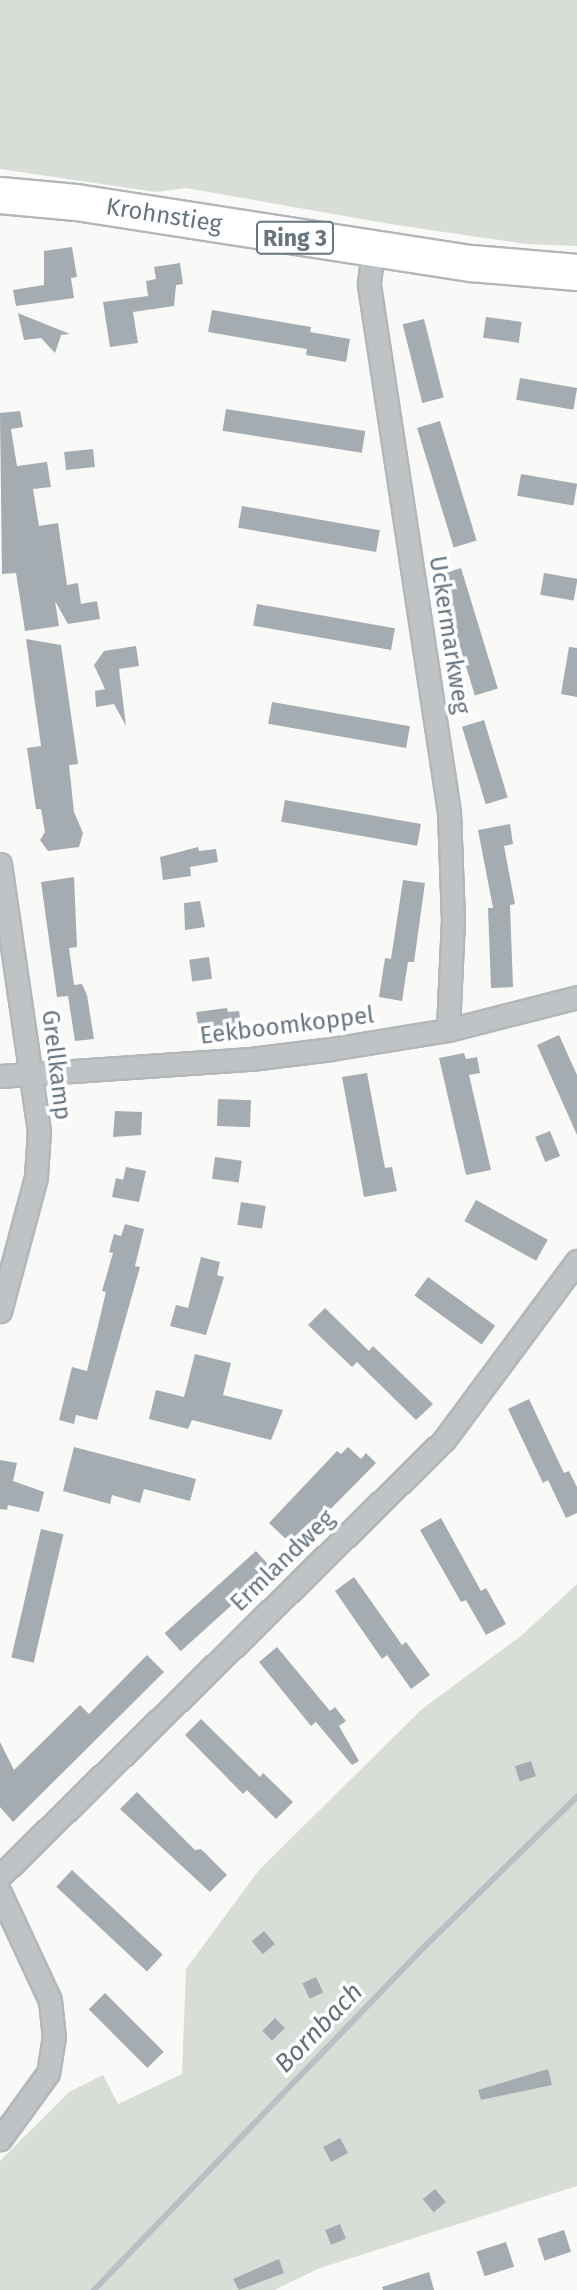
<!DOCTYPE html>
<html>
<head>
<meta charset="utf-8">
<style>
	body { margin:0 }
	#map { position:relative; width:577px; height:2290px; overflow:hidden; background:#f9f9f7; font-family:"Fira Sans",sans-serif }
	div>[style] { position:absolute }
	[style*='--x'] { left:calc(var(--x)*1px); top:calc(var(--y)*1px); width:calc(var(--w)*1px); rotate:calc(var(--a)*1deg) }
	.green>* { inset:0; background:#d9ddd7 }
	.stream>* { height:6px; margin:-3px; padding:0 3px; transform-origin:3px; border-radius:3px; background:#b7c1c5 }
	.building>* { inset:0; background:#a4acb1; transform-origin:0 0 }
	.roads { filter:drop-shadow(2px 0 #b3b7ba) drop-shadow(-2px 0 #b3b7ba) drop-shadow(0 2px #b3b7ba) drop-shadow(0 -2px #b3b7ba) }
	.minor>* { height:21px; margin:-10.5px; padding:0 10.5px; transform-origin:10.5px; border-radius:10.5px; background:#bfc3c6 }
	.primary>* { height:35px; margin:-17.5px; padding:0 17.5px; transform-origin:17.5px; border-radius:17.5px; background:#fff }
	span { translate:-50% -50%; white-space:nowrap; text-align:center; line-height:1.15; -webkit-text-stroke:7px #fff; paint-order:stroke }
	.shield-label span { padding:2px 5px; background:#fff; border:2px solid; border-radius:5px; -webkit-text-stroke-width:0 }
	.shield-label { font-size:23px; color:#67757e; font-weight:700 }
	.street-label { font-size:24px; color:#67757e }
	.water-label { font-size:26px; color:#627378; font-style:italic }
</style>
</head>
<body>
<div id="map">
	<div class="green">
		<i style="clip-path:polygon(0 0,577px 0,577px 246px,526px 244px,390px 224px,186px 188px,156px 192px,0 169px)"></i>
		<i style="clip-path:polygon(577px 1584px,577px 2186px,320px 2268px,274px 2290px,0 2290px,0 2161px,69px 2092px,103px 2075px,118px 2104px,182px 2074px,186px 1969px,259px 1870px,422px 1709px,521px 1636px)"></i>
	</div>
	<div class="stream">
		<i style="--x:94;--y:2290;--w:467;--a:-46.1"></i>
		<i style="--x:418;--y:1953;--w:223;--a:-44.5"></i>
	</div>
	<div class="building">
		<i style="clip-path:polygon(72px 247px,77px 277px,71px 278px,74px 298px,16px 306px,13px 290px,44px 285px,44px 251px)"></i>
		<i style="clip-path:polygon(180px 263px,183px 284px,176px 285px,174px 306px,133px 312px,138px 343px,110px 347px,103px 302px,148px 296px,146px 281px,156px 279px,154px 267px)"></i>
		<i style="clip-path:polygon(212px 310px,311px 327px,310px 332px,350px 339px,346px 362px,306px 355px,307px 349px,208px 332px)"></i>
		<i style="clip-path:polygon(18px 313px,20px 314px,70px 334px,61px 335px,55px 353px,41px 338px,24px 340px)"></i>
		<i style="left:486px;top:317px;width:36px;height:21px;rotate:8deg"></i>
		<i style="left:424px;top:319px;width:81px;height:22px;rotate:76deg"></i>
		<i style="left:520px;top:378px;width:58px;height:22px;rotate:10deg"></i>
		<i style="left:226px;top:409px;width:141px;height:22px;rotate:9deg"></i>
		<i style="clip-path:polygon(20px 411px,23px 427px,11px 429px,17px 466px,47px 462px,51px 487px,33px 489px,39px 526px,58px 523px,67px 585px,78px 583px,81px 604px,97px 601px,100px 619px,68px 624px,55px 601px,59px 626px,25px 631px,16px 573px,2px 574px,0 413px)"></i>
		<i style="left:440px;top:421px;width:125px;height:24px;rotate:73deg"></i>
		<i style="left:93px;top:449px;width:18px;height:29px;rotate:84deg"></i>
		<i style="left:521px;top:474px;width:57px;height:22px;rotate:10deg"></i>
		<i style="left:242px;top:506px;width:140px;height:22px;rotate:10deg"></i>
		<i style="left:461px;top:568px;width:126px;height:24px;rotate:73deg"></i>
		<i style="left:544px;top:573px;width:34px;height:22px;rotate:10deg"></i>
		<i style="left:257px;top:604px;width:140px;height:22px;rotate:10deg"></i>
		<i style="clip-path:polygon(26px 639px,61px 645px,78px 764px,69px 765px,74px 812px,83px 833px,79px 847px,48px 851px,40px 840px,45px 832px,41px 809px,36px 809px,27px 748px,41px 746px)"></i>
		<i style="clip-path:polygon(136px 646px,139px 666px,119px 669px,126px 726px,114px 704px,96px 707px,95px 691px,105px 689px,94px 665px,104px 651px)"></i>
		<i style="clip-path:polygon(569px 647px,577px 648px,577px 697px,561px 694px)"></i>
		<i style="left:272px;top:702px;width:140px;height:22px;rotate:10deg"></i>
		<i style="left:484px;top:720px;width:81px;height:23px;rotate:73deg"></i>
		<i style="left:285px;top:800px;width:138px;height:22px;rotate:10deg"></i>
		<i style="clip-path:polygon(510px 824px,513px 844px,504px 846px,515px 904px,510px 905px,513px 987px,491px 988px,488px 908px,493px 908px,478px 830px)"></i>
		<i style="clip-path:polygon(198px 847px,199px 851px,216px 849px,218px 862px,190px 867px,191px 876px,163px 880px,160px 857px)"></i>
		<i style="clip-path:polygon(74px 877px,77px 947px,69px 948px,74px 985px,82px 984px,87px 995px,94px 1039px,75px 1041px,68px 996px,57px 997px,41px 882px)"></i>
		<i style="clip-path:polygon(403px 880px,425px 883px,414px 962px,408px 962px,402px 1001px,379px 997px,385px 958px,391px 959px)"></i>
		<i style="clip-path:polygon(200px 901px,205px 927px,185px 930px,184px 903px)"></i>
		<i style="left:209px;top:957px;width:22px;height:20px;rotate:82deg"></i>
		<i style="clip-path:polygon(227px 1008px,228px 1012px,239px 1011px,242px 1028px,200px 1034px,196px 1012px)"></i>
		<i style="clip-path:polygon(559px 1035px,577px 1075px,577px 1135px,537px 1045px)"></i>
		<i style="clip-path:polygon(464px 1053px,466px 1059px,477px 1057px,480px 1073px,469px 1075px,491px 1170px,466px 1175px,439px 1058px)"></i>
		<i style="clip-path:polygon(367px 1073px,385px 1168px,392px 1167px,397px 1191px,364px 1197px,342px 1077px)"></i>
		<i style="left:218px;top:1099px;width:33px;height:27px;rotate:2deg"></i>
		<i style="clip-path:polygon(115px 1111px,142px 1112px,141px 1135px,113px 1137px)"></i>
		<i style="left:550px;top:1131px;width:27px;height:16px;rotate:68deg"></i>
		<i style="left:215px;top:1157px;width:27px;height:22px;rotate:8deg"></i>
		<i style="clip-path:polygon(126px 1167px,146px 1171px,139px 1202px,112px 1197px,116px 1178px,123px 1180px)"></i>
		<i style="left:476px;top:1200px;width:82px;height:24px;rotate:29deg"></i>
		<i style="left:241px;top:1202px;width:25px;height:23px;rotate:9deg"></i>
		<i style="clip-path:polygon(125px 1224px,144px 1229px,135px 1266px,140px 1267px,97px 1420px,76px 1415px,74px 1424px,59px 1420px,72px 1367px,87px 1371px,106px 1292px,102px 1291px,113px 1253px,109px 1252px,114px 1234px,121px 1236px)"></i>
		<i style="clip-path:polygon(201px 1257px,220px 1262px,217px 1275px,224px 1277px,206px 1335px,170px 1326px,176px 1305px,188px 1308px)"></i>
		<i style="left:428px;top:1277px;width:83px;height:23px;rotate:36deg"></i>
		<i style="clip-path:polygon(325px 1308px,369px 1351px,373px 1346px,433px 1404px,416px 1420px,357px 1362px,352px 1367px,308px 1325px)"></i>
		<i style="clip-path:polygon(195px 1354px,231px 1363px,223px 1395px,283px 1410px,271px 1440px,192px 1420px,188px 1429px,149px 1419px,156px 1390px,184px 1397px)"></i>
		<i style="clip-path:polygon(529px 1399px,564px 1473px,569px 1471px,577px 1487px,577px 1513px,566px 1518px,548px 1480px,543px 1483px,508px 1409px)"></i>
		<i style="clip-path:polygon(74px 1447px,196px 1479px,190px 1501px,144px 1489px,140px 1503px,112px 1495px,110px 1504px,63px 1491px)"></i>
		<i style="clip-path:polygon(348px 1447px,361px 1459px,366px 1453px,376px 1463px,307px 1533px,303px 1529px,290px 1543px,269px 1523px,337px 1451px,341px 1454px)"></i>
		<i style="clip-path:polygon(0 1460px,17px 1463px,13px 1481px,44px 1492px,39px 1512px,8px 1505px,7px 1510px,0 1509px)"></i>
		<i style="clip-path:polygon(441px 1518px,481px 1591px,486px 1588px,506px 1624px,486px 1635px,466px 1600px,461px 1602px,420px 1530px)"></i>
		<i style="left:41px;top:1529px;width:23px;height:132px;rotate:13deg"></i>
		<i style="left:256px;top:1551px;width:24px;height:123px;rotate:48deg"></i>
		<i style="clip-path:polygon(354px 1577px,402px 1645px,406px 1642px,430px 1675px,411px 1689px,387px 1655px,382px 1659px,335px 1591px)"></i>
		<i style="clip-path:polygon(277px 1647px,330px 1711px,335px 1707px,346px 1721px,339px 1726px,359px 1761px,352px 1765px,316px 1722px,311px 1726px,259px 1662px)"></i>
		<i style="clip-path:polygon(147px 1655px,164px 1672px,13px 1822px,0 1807px,0 1742px,14px 1770px,80px 1705px,89px 1714px)"></i>
		<i style="clip-path:polygon(201px 1719px,260px 1777px,263px 1773px,293px 1802px,276px 1819px,247px 1790px,243px 1794px,185px 1735px)"></i>
		<i style="left:531px;top:1761px;width:16px;height:17px;rotate:72deg"></i>
		<i style="clip-path:polygon(137px 1792px,195px 1850px,201px 1849px,227px 1875px,210px 1892px,120px 1809px)"></i>
		<i style="left:72px;top:1870px;width:124px;height:23px;rotate:43deg"></i>
		<i style="left:264px;top:1931px;width:17px;height:16px;rotate:50deg"></i>
		<i style="left:316px;top:1977px;width:17px;height:15px;rotate:65deg"></i>
		<i style="left:105px;top:1993px;width:83px;height:23px;rotate:45deg"></i>
		<i style="left:275px;top:2018px;width:14px;height:18px;rotate:45deg"></i>
		<i style="clip-path:polygon(548px 2069px,552px 2085px,481px 2100px,478px 2090px)"></i>
		<i style="left:340px;top:2138px;width:17px;height:19px;rotate:62deg"></i>
		<i style="left:435px;top:2189px;width:17px;height:16px;rotate:50deg"></i>
		<i style="left:340px;top:2224px;width:16px;height:16px;rotate:68deg"></i>
		<i style="left:564px;top:2230px;width:23px;height:28px;rotate:72deg"></i>
		<i style="left:506px;top:2242px;width:26px;height:31px;rotate:72deg"></i>
		<i style="clip-path:polygon(279px 2259px,284px 2273px,239px 2290px,233px 2279px)"></i>
		<i style="clip-path:polygon(429px 2272px,434px 2290px,383px 2290px,382px 2287px)"></i>
	</div>
	<div class="roads">
		<div class="minor">
			<i style="--x:373;--y:250;--w:35;--a:97"></i>
			<i style="--x:369;--y:285;--w:533;--a:81.37"></i>
			<i style="--x:449;--y:812;--w:107;--a:87.9"></i>
			<i style="--x:453;--y:919;--w:111;--a:92.6"></i>
			<i style="--x:0;--y:864;--w:269;--a:81.7"></i>
			<i style="--x:39;--y:1130;--w:47;--a:93.7"></i>
			<i style="--x:36;--y:1177;--w:139;--a:105"></i>
			<i style="--x:0;--y:1076;--w:252;--a:-3.9"></i>
			<i style="--x:251;--y:1059;--w:81;--a:-7.1"></i>
			<i style="--x:331;--y:1049;--w:119;--a:-9.2"></i>
			<i style="--x:448;--y:1030;--w:133;--a:-14.3"></i>
			<i style="--x:0;--y:1876;--w:622;--a:-44.48"></i>
			<i style="--x:444;--y:1440;--w:223;--a:-53.4"></i>
			<i style="--x:0;--y:1893;--w:118;--a:65"></i>
			<i style="--x:50;--y:2000;--w:36;--a:84"></i>
			<i style="--x:54;--y:2036;--w:37;--a:99"></i>
			<i style="--x:48;--y:2073;--w:82;--a:126"></i>
		</div>
		<div class="primary">
			<i style="--x:0;--y:195;--w:76;--a:5.3"></i>
			<i style="--x:76;--y:202;--w:400;--a:8.8"></i>
			<i style="--x:471;--y:263;--w:106;--a:4.9"></i>
		</div>
	</div>
	<div class="shield-label">
		<span style="left:295px;top:238px">Ring 3</span>
	</div>
	<div class="street-label">
		<span style="left:164px;top:216px;rotate:9deg">Krohnstieg</span>
		<span style="left:449px;top:635px;rotate:81deg">Uckermarkweg</span>
		<span style="left:287px;top:1026px;rotate:-7deg">Eekboomkoppel</span>
		<span style="left:56px;top:1065px;rotate:83deg">Grellkamp</span>
		<span style="left:283px;top:1561px;rotate:-44deg">Ermlandweg</span>
	</div>
	<div class="water-label">
		<span style="left:319px;top:2028px;rotate:-46deg">Bornbach</span>
	</div>
</div>
</body>
</html>
